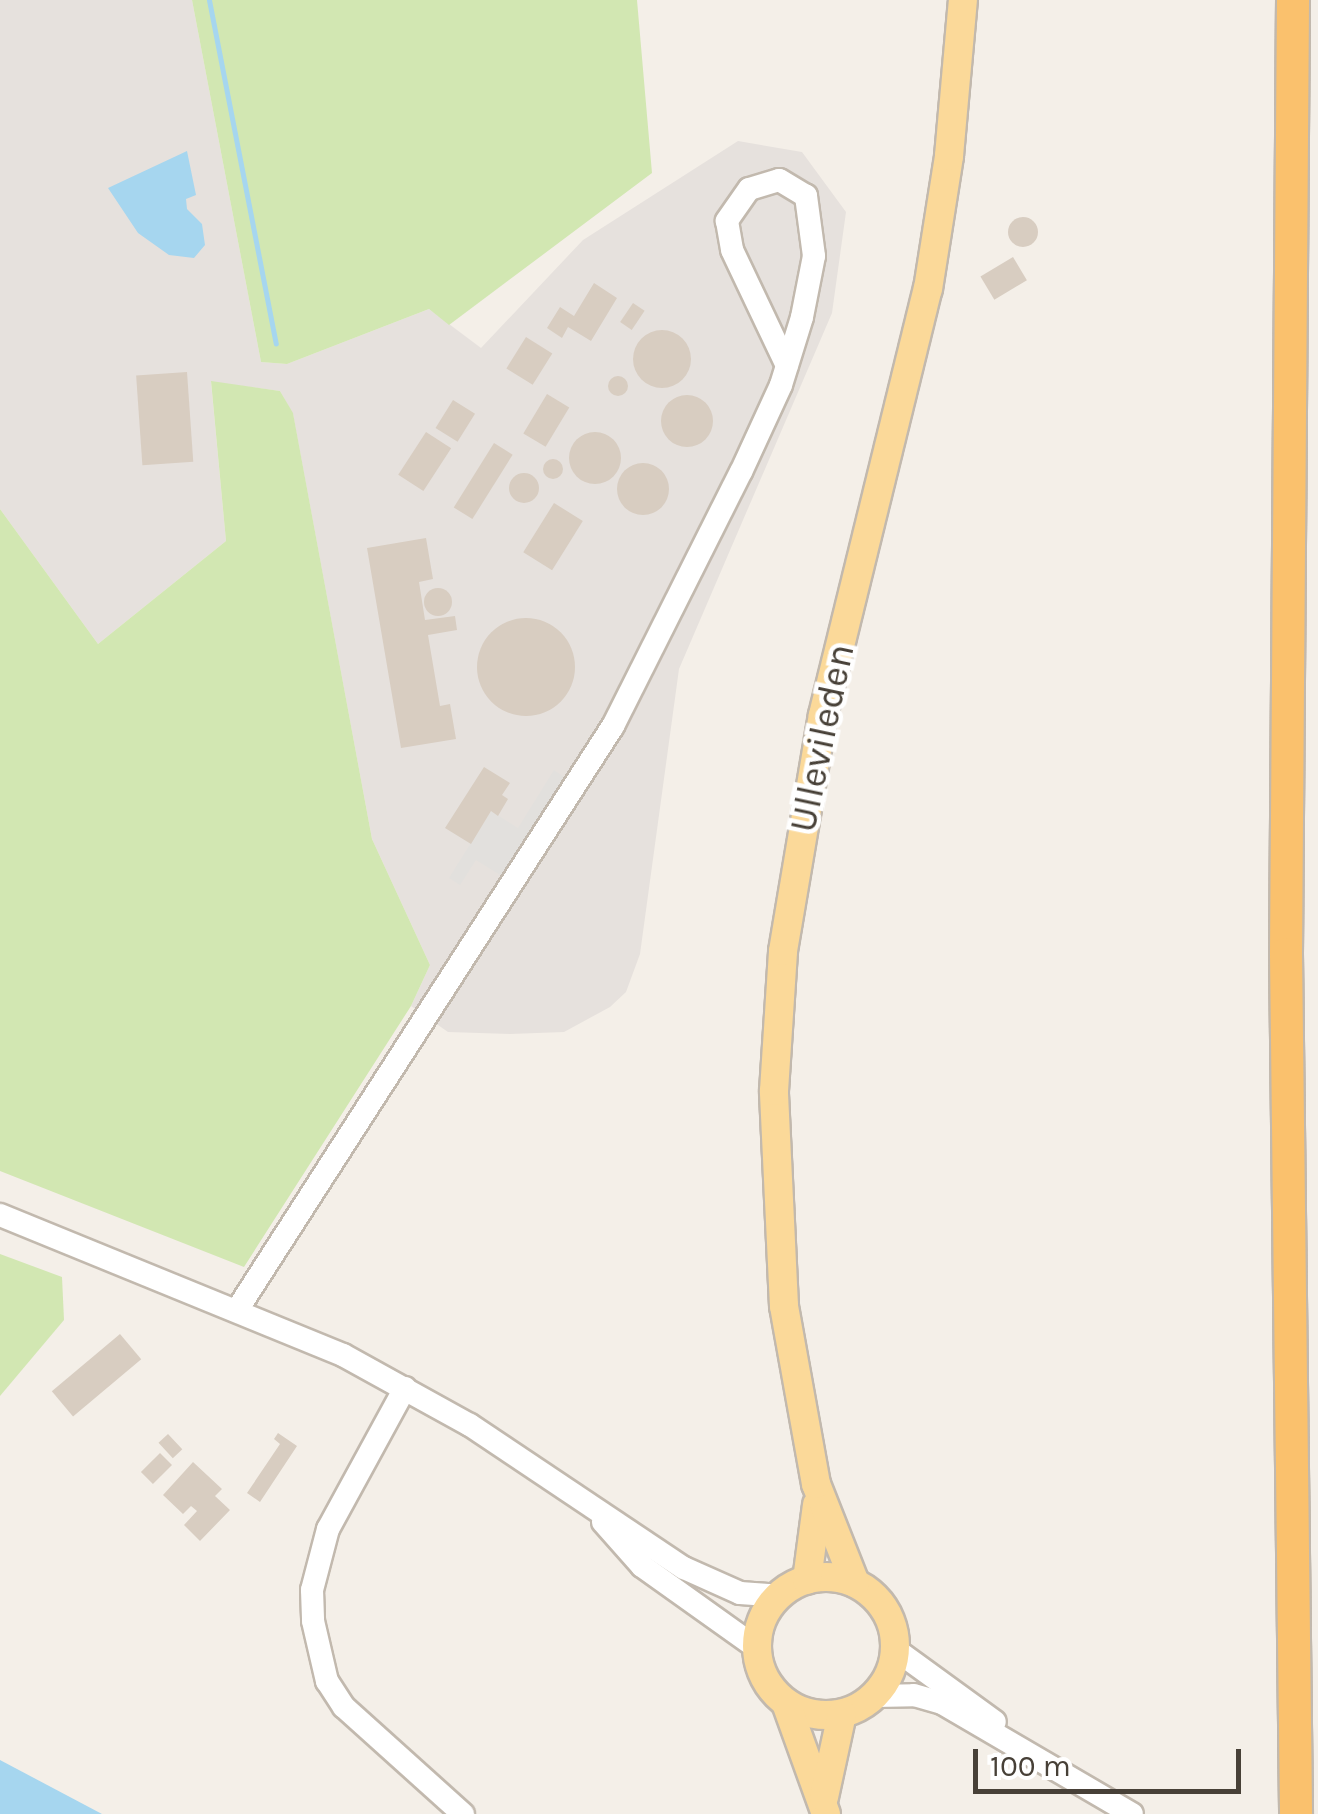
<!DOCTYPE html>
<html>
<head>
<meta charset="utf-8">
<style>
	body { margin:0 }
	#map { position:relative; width:1318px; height:1814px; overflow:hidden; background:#f4efe8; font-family:Karla,sans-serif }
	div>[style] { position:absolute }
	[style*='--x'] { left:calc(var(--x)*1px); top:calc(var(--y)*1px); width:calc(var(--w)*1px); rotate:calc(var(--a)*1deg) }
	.industrial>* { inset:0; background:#e6e1dd }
	.green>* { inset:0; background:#d2e7b2 }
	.parking>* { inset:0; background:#e2e0dd }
	.water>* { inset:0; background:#a6d6ef }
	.stream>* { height:5px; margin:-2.5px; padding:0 2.5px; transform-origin:2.5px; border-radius:2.5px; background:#a6d6ef }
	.building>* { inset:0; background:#d8cdc1; transform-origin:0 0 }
	.round { border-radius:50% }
	.roads { filter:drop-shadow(2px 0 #c2b9ae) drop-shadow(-2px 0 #c2b9ae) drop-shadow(0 2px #c2b9ae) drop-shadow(0 -2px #c2b9ae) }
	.minor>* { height:22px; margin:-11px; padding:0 11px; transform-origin:11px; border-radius:11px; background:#fff }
	.major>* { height:28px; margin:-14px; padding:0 14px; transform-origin:14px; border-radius:14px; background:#fbd999 }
	.major>.ring { margin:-14px; padding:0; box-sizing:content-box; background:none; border:28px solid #fbd999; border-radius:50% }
	.highway>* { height:32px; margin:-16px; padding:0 16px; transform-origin:16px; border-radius:16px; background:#fac16d }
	span { translate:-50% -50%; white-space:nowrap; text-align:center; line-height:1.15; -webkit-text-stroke:9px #fff; paint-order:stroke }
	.street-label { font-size:38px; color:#474037 }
	.scale { position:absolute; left:973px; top:1749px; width:268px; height:45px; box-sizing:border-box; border:5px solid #474037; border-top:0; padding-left:12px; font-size:30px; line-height:35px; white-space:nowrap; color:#474037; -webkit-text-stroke:8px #fff; paint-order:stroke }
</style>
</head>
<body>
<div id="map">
	<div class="industrial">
		<i style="clip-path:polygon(0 0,192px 0,261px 362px,287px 364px,429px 309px,481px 348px,583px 240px,738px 141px,802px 152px,846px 212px,832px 313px,679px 669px,640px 954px,626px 992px,610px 1007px,564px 1032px,510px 1034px,448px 1032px,411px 1006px,430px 965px,372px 839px,293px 414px,280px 391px,211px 382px,226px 541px,98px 644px,0 509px)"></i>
	</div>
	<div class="green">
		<i style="clip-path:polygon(192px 0,637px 0,652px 173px,449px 325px,429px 309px,287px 364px,261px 362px)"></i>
		<i style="clip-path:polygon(211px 381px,280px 391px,293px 413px,372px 839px,430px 965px,411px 1006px,244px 1267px,0 1171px,0 509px,98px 644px,226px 541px)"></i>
		<i style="clip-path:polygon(0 1254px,62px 1277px,64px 1320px,0 1396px)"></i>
	</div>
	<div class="parking">
		<i style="clip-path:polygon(554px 770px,564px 777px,502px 876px,476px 860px,460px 885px,449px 878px,491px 811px,518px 828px)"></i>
	</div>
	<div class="water">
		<i style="clip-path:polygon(187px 151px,196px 195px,186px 199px,187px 209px,202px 224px,205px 245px,194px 258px,169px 255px,138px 233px,108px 188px)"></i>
		<i style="clip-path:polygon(0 1760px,102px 1814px,0 1814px)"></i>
	</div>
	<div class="stream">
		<i style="--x:209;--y:0;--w:350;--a:79"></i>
	</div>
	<div class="building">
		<i class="round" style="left:1008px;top:217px;width:30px;height:30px"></i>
		<i style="left:1013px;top:257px;width:27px;height:38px;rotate:59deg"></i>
		<i style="clip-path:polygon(594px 283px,617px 298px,591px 341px,568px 327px,562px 338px,547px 328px,560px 307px,574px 316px)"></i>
		<i style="left:633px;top:303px;width:14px;height:23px;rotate:34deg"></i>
		<i class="round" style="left:633px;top:330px;width:58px;height:58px"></i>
		<i style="left:526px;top:337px;width:31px;height:37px;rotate:32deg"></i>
		<i style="left:187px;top:372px;width:90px;height:51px;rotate:86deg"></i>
		<i class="round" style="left:608px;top:376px;width:20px;height:20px"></i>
		<i style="left:547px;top:394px;width:26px;height:46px;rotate:31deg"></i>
		<i class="round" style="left:661px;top:395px;width:52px;height:52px"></i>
		<i style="left:453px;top:400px;width:26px;height:33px;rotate:32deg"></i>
		<i style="left:426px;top:432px;width:30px;height:51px;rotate:33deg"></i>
		<i class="round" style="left:569px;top:432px;width:52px;height:52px"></i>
		<i style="left:494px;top:443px;width:22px;height:76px;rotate:32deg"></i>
		<i class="round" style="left:543px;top:459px;width:20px;height:20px"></i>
		<i class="round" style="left:617px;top:463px;width:52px;height:52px"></i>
		<i class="round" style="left:509px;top:473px;width:30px;height:30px"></i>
		<i style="left:554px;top:503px;width:34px;height:58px;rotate:32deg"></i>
		<i style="clip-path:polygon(426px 538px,433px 579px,419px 582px,425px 620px,455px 616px,457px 630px,428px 635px,440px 706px,450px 704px,456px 739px,401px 748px,367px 548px)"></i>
		<i class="round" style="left:424px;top:588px;width:28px;height:28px"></i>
		<i class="round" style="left:477px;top:618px;width:98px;height:98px"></i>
		<i style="clip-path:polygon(484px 767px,510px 783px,502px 795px,508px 799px,498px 816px,491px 811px,471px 844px,445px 828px)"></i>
		<i style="left:120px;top:1334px;width:33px;height:89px;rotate:50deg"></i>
		<i style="clip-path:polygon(278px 1433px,297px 1446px,260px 1502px,247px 1493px,280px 1444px,274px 1439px)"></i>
		<i style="left:168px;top:1434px;width:21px;height:13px;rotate:47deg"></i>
		<i style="left:160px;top:1453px;width:17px;height:27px;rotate:45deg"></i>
		<i style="clip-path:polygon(193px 1462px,222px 1489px,215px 1496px,230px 1510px,200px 1541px,184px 1525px,197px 1511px,191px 1506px,183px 1514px,163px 1495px)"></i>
	</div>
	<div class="roads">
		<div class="minor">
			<i style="--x:0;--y:1215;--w:370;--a:22.2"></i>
			<i style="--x:343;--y:1355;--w:145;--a:28.9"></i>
			<i style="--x:470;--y:1425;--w:257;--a:33.8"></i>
			<i style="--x:684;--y:1568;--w:61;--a:24.1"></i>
			<i style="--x:740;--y:1593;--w:39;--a:4"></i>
			<i style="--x:237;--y:1310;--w:695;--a:-57.23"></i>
			<i style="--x:613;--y:726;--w:284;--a:-63.3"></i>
			<i style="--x:741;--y:472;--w:96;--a:-65.3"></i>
			<i style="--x:781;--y:385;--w:71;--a:-72.8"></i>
			<i style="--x:802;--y:317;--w:62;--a:-78.9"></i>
			<i style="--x:814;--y:256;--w:61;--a:-97.6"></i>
			<i style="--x:806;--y:196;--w:31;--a:-149"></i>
			<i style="--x:779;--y:180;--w:31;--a:163"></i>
			<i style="--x:749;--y:189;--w:39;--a:125"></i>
			<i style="--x:727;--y:221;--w:29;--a:80"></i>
			<i style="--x:732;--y:250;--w:128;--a:64.6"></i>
			<i style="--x:405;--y:1388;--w:161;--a:118.6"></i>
			<i style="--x:328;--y:1529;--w:63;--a:104.7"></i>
			<i style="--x:312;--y:1590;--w:31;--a:88"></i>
			<i style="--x:313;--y:1621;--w:62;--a:76.9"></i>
			<i style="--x:327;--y:1681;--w:31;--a:57"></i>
			<i style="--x:344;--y:1707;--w:160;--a:42"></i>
			<i style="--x:603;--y:1522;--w:59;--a:48.4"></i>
			<i style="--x:642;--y:1566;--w:141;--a:35.5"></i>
			<i style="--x:896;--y:1650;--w:122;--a:36"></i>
			<i style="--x:875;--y:1696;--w:39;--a:-1"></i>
			<i style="--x:914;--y:1695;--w:29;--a:16"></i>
			<i style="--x:942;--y:1703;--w:220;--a:30.3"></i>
		</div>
		<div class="major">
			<i class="ring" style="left:757px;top:1577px;width:110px;height:110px"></i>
			<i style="--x:807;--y:1580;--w:76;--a:-82.4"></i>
			<i style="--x:855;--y:1583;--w:106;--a:-111.5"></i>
			<i style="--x:816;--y:1484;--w:181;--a:-100.2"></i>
			<i style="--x:784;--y:1306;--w:215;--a:-92.7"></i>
			<i style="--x:774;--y:1091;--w:140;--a:-86.3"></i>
			<i style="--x:783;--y:951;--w:239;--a:-80.4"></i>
			<i style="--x:823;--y:715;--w:439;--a:-76.2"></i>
			<i style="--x:928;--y:289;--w:135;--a:-81"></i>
			<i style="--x:949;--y:156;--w:157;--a:-84.9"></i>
			<i style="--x:786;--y:1703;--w:118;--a:70.2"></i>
			<i style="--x:824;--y:1797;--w:85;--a:-77.8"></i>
		</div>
		<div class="highway">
			<i style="--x:1293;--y:0;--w:954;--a:90.42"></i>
			<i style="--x:1286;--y:954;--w:860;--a:89.33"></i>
		</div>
	</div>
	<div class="street-label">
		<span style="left:822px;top:738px;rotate:-78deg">Ullevileden</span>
	</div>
	<div class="scale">100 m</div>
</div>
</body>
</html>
